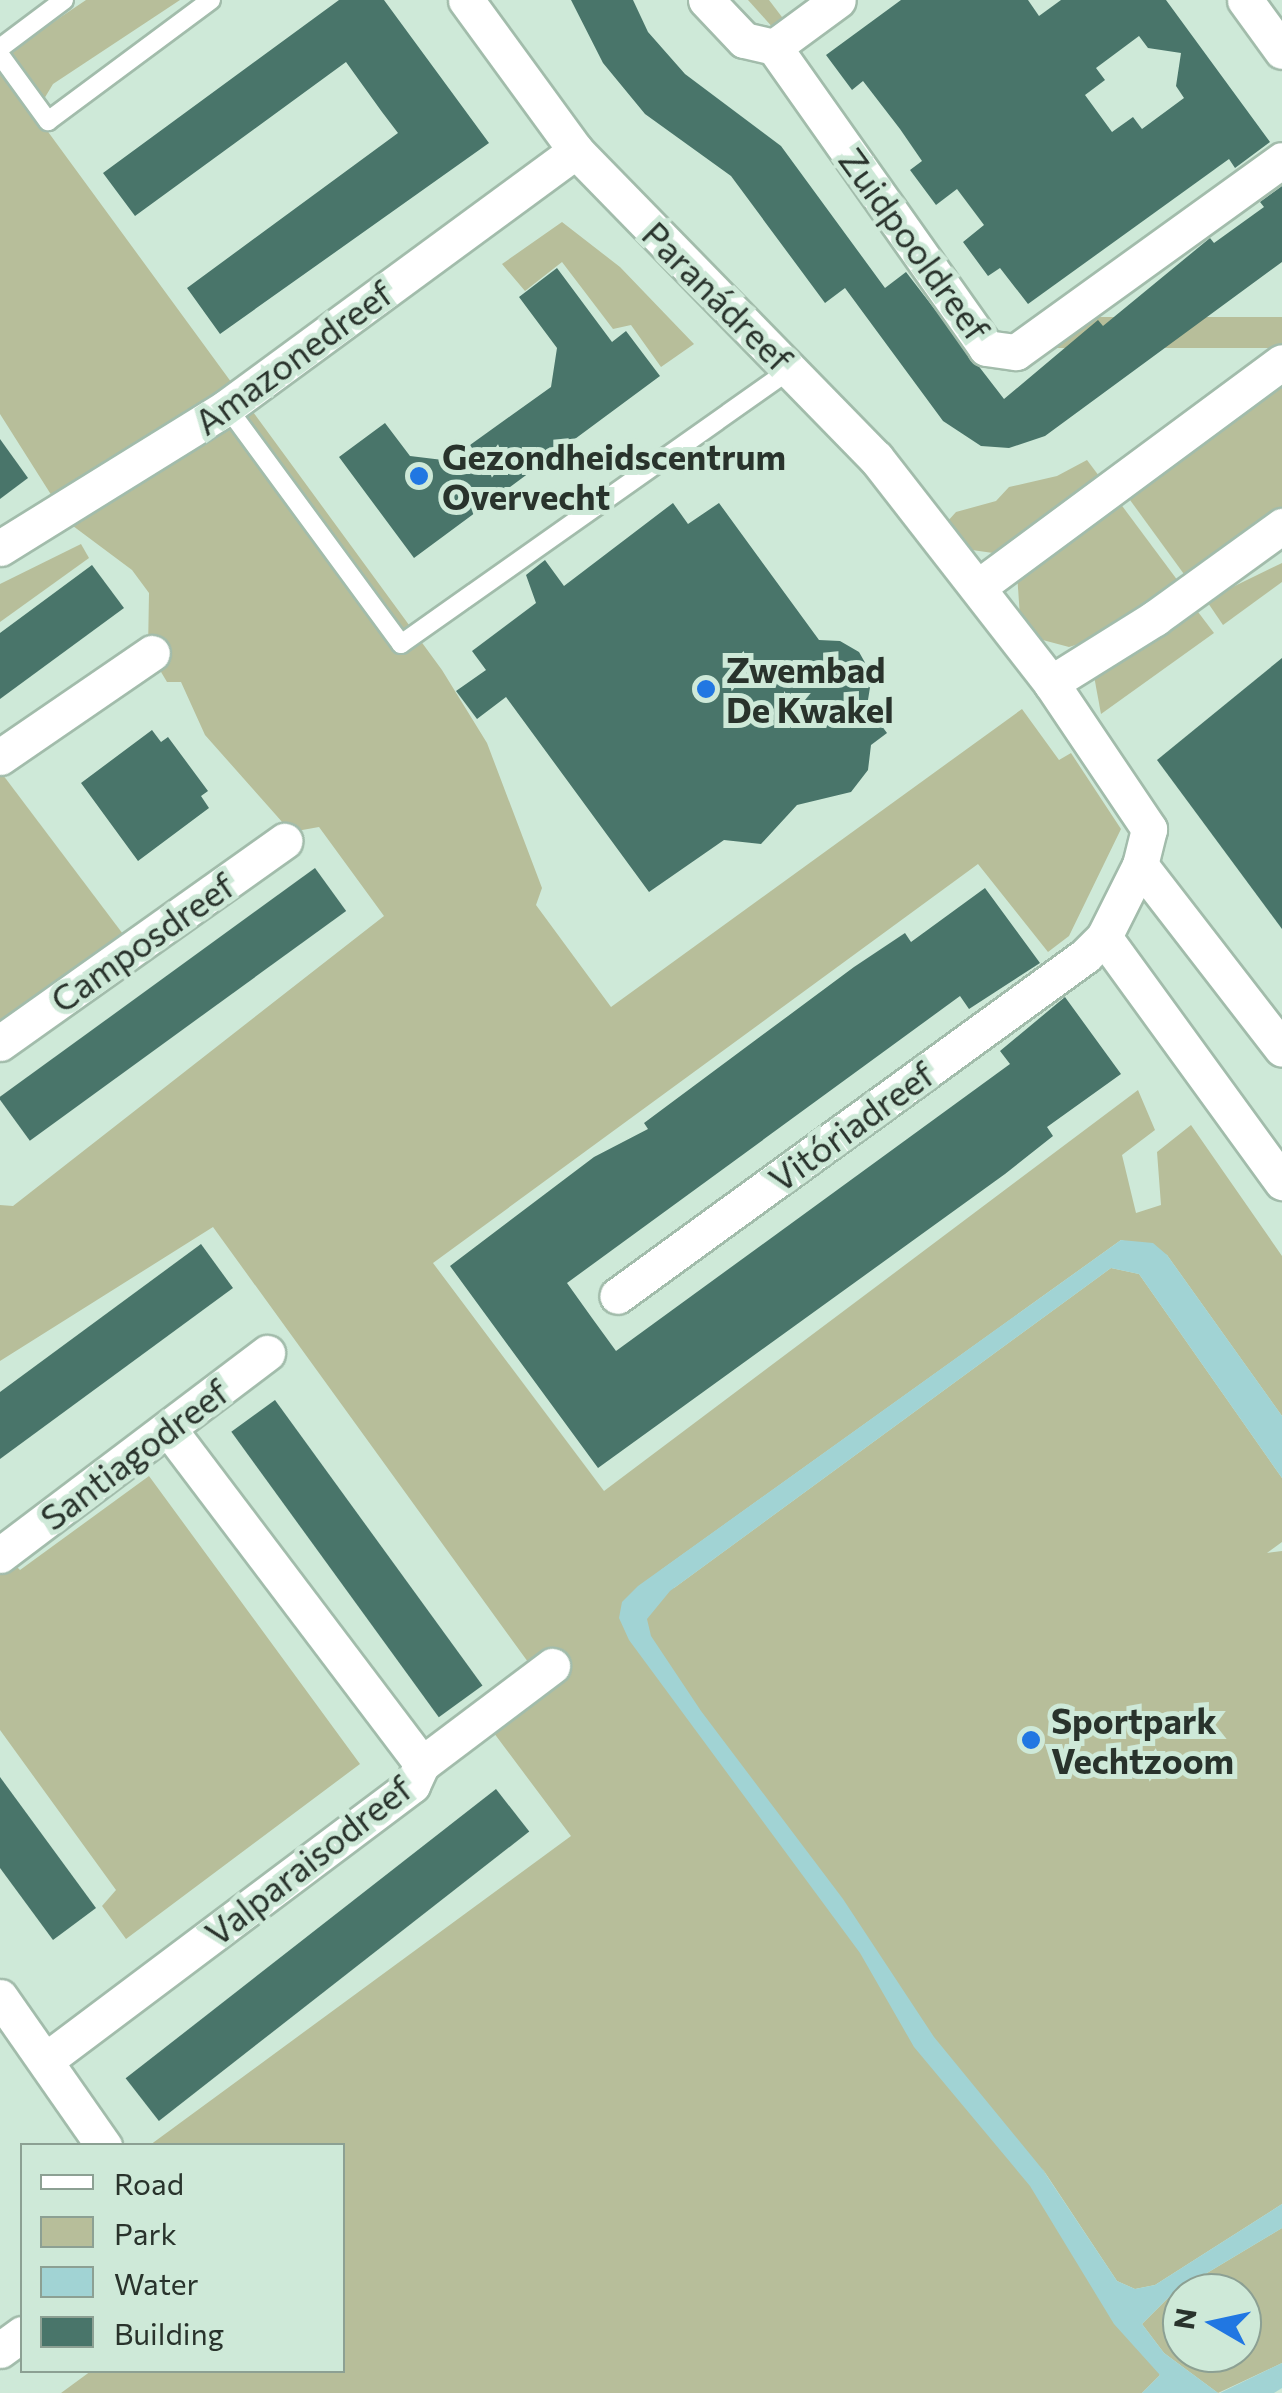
<!DOCTYPE html>
<html>
<head>
<meta charset="utf-8">
<style>
	body { margin:0 }
	#map { position:relative; width:1282px; height:2393px; overflow:hidden; background:#cee9d8; font-family:Commissioner,sans-serif }
	div>[style] { position:absolute }
	[style*='--x'] { left:calc(var(--x)*1px); top:calc(var(--y)*1px); width:calc(var(--w)*1px); rotate:calc(var(--a)*1deg) }
	.green>* { inset:0; background:#b7be9a; transform-origin:0 0 }
	.water>* { inset:0; background:#a1d3d4 }
	.building>* { inset:0; background:#49756a; transform-origin:0 0 }
	.roads { filter:drop-shadow(2px 0 #a2bcab) drop-shadow(-2px 0 #a2bcab) drop-shadow(0 2px #a2bcab) drop-shadow(0 -2px #a2bcab) }
	.service>* { height:18px; margin:-9px; padding:0 9px; transform-origin:9px; border-radius:9px; background:#fff }
	.minor>* { height:35px; margin:-17.5px; padding:0 17.5px; transform-origin:17.5px; border-radius:17.5px; background:#fff }
	.dots>* { width:28px; height:28px; translate:-50% -50%; box-sizing:border-box; border:5px solid #cee9d8; border-radius:50% }
	span { translate:-50% -50%; white-space:nowrap; text-align:center; line-height:1.15; -webkit-text-stroke:10px #cee9d8; paint-order:stroke }
	.street-label { font-size:35px; color:#29332c }
	.poi-label { font-size:35px; color:#29332c; font-weight:700 }
	.left { translate:0 -50%; text-align:left }
	.legend { position:absolute; left:20px; top:2143px; width:325px; height:230px; box-sizing:border-box; background:#cee9d8; border:2px solid #8ca093; margin:0; padding:12px 18px; list-style:none; font-size:30px; color:#29332c }
	.legend li { display:flex; align-items:center; gap:20px; height:50px }
	.legend b { width:50px; border:2px solid #8ca093 }
	.north { position:absolute; left:1162px; top:2273px; width:100px; height:100px; box-sizing:border-box; background:#cee9d8; border:2px solid #8ca093; border-radius:50%; rotate:279deg; font-size:28px; font-weight:700; line-height:40px; text-align:center; color:#29332c }
	.north::after { content:''; display:block; margin:auto; width:35px; height:45px; background:#2177e2; clip-path:polygon(50% 0,100% 100%,50% 72%,0 100%) }
</style>
</head>
<body>
<div id="map">
	<div class="green">
		<i style="clip-path:polygon(86px 0,180px 0,53px 84px,35px 114px,442px 670px,487px 743px,542px 888px,536px 905px,611px 1007px,1022px 709px,1059px 760px,1071px 753px,1121px 829px,1069px 936px,1048px 952px,978px 864px,433px 1263px,604px 1491px,1138px 1090px,1155px 1130px,1122px 1155px,1136px 1213px,1161px 1205px,1157px 1152px,1191px 1125px,1282px 1256px,1282px 1416px,1167px 1255px,1121px 1240px,661px 1570px,674px 1588px,1111px 1268px,1139px 1274px,1282px 1478px,1282px 1542px,1267px 1553px,1282px 1551px,1282px 2204px,1155px 2285px,1135px 2289px,1117px 2281px,1042px 2168px,1160px 2375px,1142px 2393px,61px 2393px,91px 2371px,342px 2370px,342px 2146px,150px 2145px,571px 1836px,476px 1709px,528px 1662px,213px 1227px,0 1361px,0 1205px,13px 1206px,384px 916px,319px 827px,291px 832px,205px 735px,181px 682px,167px 682px,148px 650px,149px 593px,132px 570px,69px 523px,0 414px,0 58px)"></i>
		<i style="clip-path:polygon(748px 0,769px 0,785px 21px,774px 29px)"></i>
		<i style="clip-path:polygon(562px 222px,620px 267px,694px 344px,661px 367px,631px 325px,613px 329px,562px 262px,525px 291px,502px 264px)"></i>
		<i style="left:1282px;top:317px;width:31px;height:230px;rotate:90deg"></i>
		<i style="clip-path:polygon(1282px 372px,1282px 514px,1189px 581px,1122px 489px)"></i>
		<i style="clip-path:polygon(1087px 460px,1102px 480px,1000px 554px,972px 550px,947px 522px,956px 512px,996px 501px,1009px 487px,1057px 476px)"></i>
		<i style="clip-path:polygon(1114px 495px,1181px 585px,1098px 638px,1069px 647px,1039px 639px,1020px 617px,1017px 573px)"></i>
		<i style="clip-path:polygon(81px 544px,89px 558px,0 622px,0 584px)"></i>
		<i style="clip-path:polygon(1282px 563px,1282px 582px,1223px 625px,1206px 600px)"></i>
		<i style="clip-path:polygon(1192px 604px,1214px 633px,1101px 714px,1094px 676px)"></i>
		<i style="clip-path:polygon(0 771px,132px 946px,0 1038px)"></i>
		<i style="clip-path:polygon(149px 1476px,360px 1764px,126px 1939px,102px 1906px,116px 1890px,0 1730px,0 1550px,20px 1570px)"></i>
		<i style="clip-path:polygon(evenodd,1282px 2228px,1282px 2363px,1218px 2393px,1164px 2353px,1142px 2324px,1172px 2294px,1282px 2228px,1182px 2293px,1242px 2293px,1242px 2353px,1182px 2353px,1182px 2293px)"></i>
	</div>
	<div class="water">
		<i style="clip-path:polygon(1121px 1240px,1153px 1243px,1167px 1255px,1282px 1416px,1282px 1478px,1139px 1274px,1111px 1268px,670px 1591px,647px 1619px,651px 1636px,701px 1711px,843px 1899px,934px 2037px,1043px 2170px,1117px 2281px,1135px 2289px,1155px 2285px,1282px 2204px,1282px 2228px,1172px 2294px,1142px 2324px,1164px 2353px,1218px 2393px,1142px 2393px,1160px 2375px,1114px 2324px,1030px 2186px,914px 2047px,860px 1953px,629px 1640px,619px 1618px,622px 1602px,638px 1586px)"></i>
		<i style="clip-path:polygon(1282px 2363px,1282px 2388px,1274px 2393px,1220px 2393px)"></i>
	</div>
	<div class="building">
		<i style="clip-path:polygon(339px 0,384px 0,489px 143px,220px 334px,187px 288px,398px 133px,382px 112px,346px 62px,135px 216px,103px 173px)"></i>
		<i style="clip-path:polygon(571px 0,633px 0,648px 32px,685px 74px,781px 146px,885px 288px,906px 272px,1004px 399px,1098px 320px,1103px 326px,1210px 238px,1214px 243px,1264px 207px,1260px 202px,1282px 186px,1282px 262px,1045px 436px,1009px 448px,981px 446px,943px 421px,845px 288px,825px 303px,731px 176px,645px 114px,603px 63px)"></i>
		<i style="clip-path:polygon(evenodd,901px 0,1028px 0,1039px 16px,1061px 0,1166px 0,1270px 142px,1235px 168px,1229px 159px,1028px 304px,1000px 268px,988px 276px,963px 242px,984px 225px,957px 189px,936px 205px,910px 170px,922px 161px,900px 129px,863px 81px,852px 90px,826px 55px,901px 0,1139px 36px,1148px 48px,1181px 53px,1176px 86px,1184px 98px,1142px 129px,1133px 117px,1112px 132px,1085px 95px,1105px 80px,1096px 68px,1139px 36px)"></i>
		<i style="clip-path:polygon(557px 268px,612px 342px,626px 331px,660px 376px,414px 558px,339px 457px,385px 423px,410px 456px,484px 465px,470px 445px,551px 387px,557px 348px,519px 297px)"></i>
		<i style="clip-path:polygon(0 439px,28px 478px,0 499px)"></i>
		<i style="clip-path:polygon(673px 503px,688px 524px,719px 503px,819px 640px,840px 641px,859px 652px,872px 675px,867px 706px,887px 733px,871px 745px,868px 770px,851px 792px,797px 805px,761px 844px,724px 840px,649px 892px,506px 697px,477px 719px,456px 691px,486px 670px,472px 651px,536px 603px,526px 575px,545px 560px,564px 586px)"></i>
		<i style="clip-path:polygon(92px 565px,124px 608px,0 699px,0 633px)"></i>
		<i style="clip-path:polygon(1282px 658px,1282px 929px,1157px 760px)"></i>
		<i style="clip-path:polygon(152px 730px,161px 742px,168px 737px,208px 791px,201px 796px,209px 808px,138px 861px,81px 783px)"></i>
		<i style="left:315px;top:868px;width:53px;height:391px;rotate:54deg"></i>
		<i style="clip-path:polygon(985px 888px,1040px 963px,969px 1009px,960px 996px,567px 1283px,592px 1318px,616px 1351px,1010px 1064px,1000px 1051px,1065px 997px,1121px 1074px,1047px 1127px,1053px 1136px,1005px 1174px,598px 1468px,450px 1266px,594px 1157px,648px 1129px,644px 1123px,854px 967px,905px 933px,911px 942px)"></i>
		<i style="clip-path:polygon(201px 1244px,233px 1288px,0 1459px,0 1392px)"></i>
		<i style="left:275px;top:1400px;width:353px;height:54px;rotate:54deg"></i>
		<i style="clip-path:polygon(0 1777px,96px 1908px,53px 1940px,0 1868px)"></i>
		<i style="left:496px;top:1789px;width:54px;height:470px;rotate:52deg"></i>
	</div>
	<div class="roads">
		<div class="service">
			<i style="--x:0;--y:48;--w:80;--a:-36.9"></i>
			<i style="--x:0;--y:55;--w:82;--a:54"></i>
			<i style="--x:48;--y:121;--w:203;--a:-36.6"></i>
			<i style="--x:227;--y:407;--w:294;--a:53.7"></i>
			<i style="--x:401;--y:644;--w:479;--a:-35.2"></i>
		</div>
		<div class="minor">
			<i style="--x:466;--y:0;--w:187;--a:53.9"></i>
			<i style="--x:576;--y:151;--w:429;--a:45.7"></i>
			<i style="--x:876;--y:458;--w:285;--a:52.1"></i>
			<i style="--x:1051;--y:683;--w:176;--a:56.1"></i>
			<i style="--x:1149;--y:829;--w:37;--a:104"></i>
			<i style="--x:1140;--y:865;--w:80;--a:116.6"></i>
			<i style="--x:1104;--y:937;--w:27;--a:135"></i>
			<i style="--x:1085;--y:956;--w:578;--a:144"></i>
			<i style="--x:706;--y:0;--w:55;--a:46.5"></i>
			<i style="--x:744;--y:40;--w:31;--a:13"></i>
			<i style="--x:774;--y:47;--w:368;--a:54.8"></i>
			<i style="--x:986;--y:348;--w:30;--a:8"></i>
			<i style="--x:1016;--y:352;--w:328;--a:-35.8"></i>
			<i style="--x:1245;--y:0;--w:63;--a:54"></i>
			<i style="--x:774;--y:47;--w:79;--a:-36.3"></i>
			<i style="--x:0;--y:548;--w:267;--a:-31.8"></i>
			<i style="--x:227;--y:407;--w:433;--a:-36.3"></i>
			<i style="--x:978;--y:587;--w:378;--a:-36.5"></i>
			<i style="--x:1051;--y:683;--w:123;--a:-32"></i>
			<i style="--x:1155;--y:618;--w:157;--a:-35.9"></i>
			<i style="--x:0;--y:757;--w:184;--a:-34.4"></i>
			<i style="--x:1140;--y:865;--w:232;--a:52.3"></i>
			<i style="--x:1104;--y:937;--w:303;--a:54"></i>
			<i style="--x:0;--y:1043;--w:349;--a:-35.4"></i>
			<i style="--x:0;--y:1555;--w:335;--a:-37.1"></i>
			<i style="--x:422;--y:1764;--w:163;--a:-37"></i>
			<i style="--x:0;--y:1997;--w:182;--a:55.1"></i>
			<i style="--x:46;--y:2060;--w:458;--a:-36.9"></i>
			<i style="--x:412;--y:1785;--w:23;--a:-65"></i>
			<i style="--x:422;--y:1764;--w:419;--a:-127.1"></i>
			<i style="--x:0;--y:2350;--w:27;--a:-36"></i>
		</div>
	</div>
	<div class="dots">
		<i style="left:419px;top:476px;background:#2177e2"></i>
		<i style="left:706px;top:689px;background:#2177e2"></i>
		<i style="left:1031px;top:1740px;background:#2177e2"></i>
	</div>
	<div class="street-label">
		<span style="left:915px;top:244px;rotate:54deg">Zuidpooldreef</span>
		<span style="left:718px;top:296px;rotate:45deg">Paranádreef</span>
		<span style="left:293px;top:357px;rotate:-36deg">Amazonedreef</span>
		<span style="left:142px;top:942px;rotate:-35deg">Camposdreef</span>
		<span style="left:851px;top:1126px;rotate:-36deg">Vitóriadreef</span>
		<span style="left:134px;top:1454px;rotate:-37deg">Santiagodreef</span>
		<span style="left:308px;top:1860px;rotate:-38deg">Valparaisodreef</span>
	</div>
	<div class="poi-label">
		<span class="left" style="left:442px;top:476px">Gezondheidscentrum<br>Overvecht</span>
		<span class="left" style="left:726px;top:689px">Zwembad<br>De Kwakel</span>
		<span class="left" style="left:1051px;top:1740px">Sportpark<br>Vechtzoom</span>
	</div>
	<ul class="legend">
	<li><b style="height:12px;background:#fff"></b>Road</li>
	<li><b style="height:28px;background:#b7be9a"></b>Park</li>
	<li><b style="height:28px;background:#a1d3d4"></b>Water</li>
	<li><b style="height:28px;background:#49756a"></b>Building</li>
	</ul>
	<div class="north">N</div>
</div>
</body>
</html>
